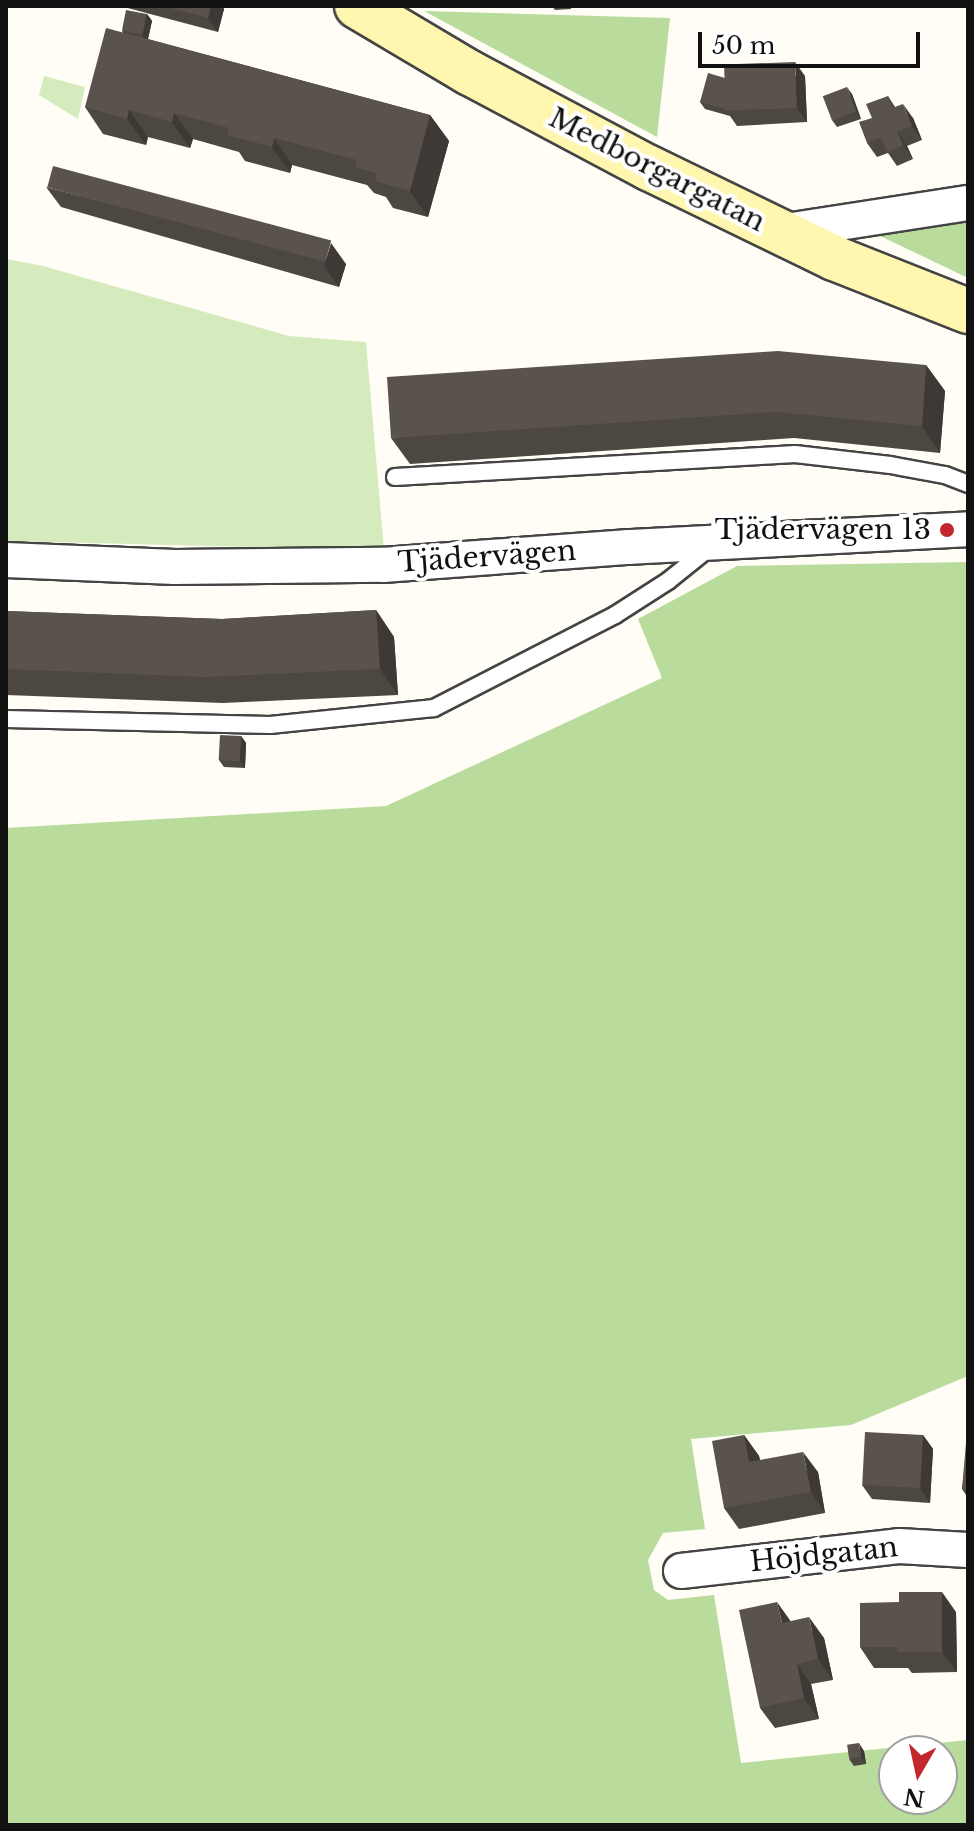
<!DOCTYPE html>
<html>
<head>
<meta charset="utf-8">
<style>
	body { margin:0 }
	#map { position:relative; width:974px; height:1831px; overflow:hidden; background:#fffdf5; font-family:"Libre Baskerville",serif }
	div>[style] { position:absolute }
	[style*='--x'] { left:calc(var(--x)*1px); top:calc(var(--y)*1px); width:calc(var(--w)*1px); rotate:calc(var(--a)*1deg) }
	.green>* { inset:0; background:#d5ebbd }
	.forest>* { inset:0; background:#b9dc9c }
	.roads { filter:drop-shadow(2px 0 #444) drop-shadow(-2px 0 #444) drop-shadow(0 2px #444) drop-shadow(0 -2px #444) }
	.lane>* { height:16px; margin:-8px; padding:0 8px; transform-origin:8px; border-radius:8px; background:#fff }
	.street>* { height:34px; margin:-17px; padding:0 17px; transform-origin:17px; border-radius:17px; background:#fff }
	.secondary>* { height:44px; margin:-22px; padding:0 22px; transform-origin:22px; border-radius:22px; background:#fff6b0 }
	.wall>* { inset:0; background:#4d4742 }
	.shaded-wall>* { inset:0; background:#3f3936 }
	.building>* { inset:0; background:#5a524d; transform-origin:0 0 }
	.dots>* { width:22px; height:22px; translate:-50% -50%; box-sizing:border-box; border:4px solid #fff; border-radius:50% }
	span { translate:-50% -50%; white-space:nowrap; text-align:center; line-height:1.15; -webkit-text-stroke:8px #fff; paint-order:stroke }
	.street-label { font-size:28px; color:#111 }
	.poi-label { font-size:28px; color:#111 }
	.right { translate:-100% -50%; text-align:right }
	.frame { position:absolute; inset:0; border:8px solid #111; pointer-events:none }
	.north { position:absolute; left:878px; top:1735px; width:80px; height:80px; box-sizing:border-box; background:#fff; border:2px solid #a0a0a0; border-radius:50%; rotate:189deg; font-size:22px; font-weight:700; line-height:32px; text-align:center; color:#111 }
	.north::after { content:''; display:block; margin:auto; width:28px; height:36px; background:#c4262e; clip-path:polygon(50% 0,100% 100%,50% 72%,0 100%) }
	.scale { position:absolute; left:698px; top:32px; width:222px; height:36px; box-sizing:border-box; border:4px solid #111; border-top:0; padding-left:10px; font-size:24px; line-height:28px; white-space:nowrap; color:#111; -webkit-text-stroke:6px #fff; paint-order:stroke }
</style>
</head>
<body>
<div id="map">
	<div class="green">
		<i style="clip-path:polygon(44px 76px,85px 87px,78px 119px,39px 95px)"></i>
		<i style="clip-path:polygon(6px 259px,43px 266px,289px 336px,366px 342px,384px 550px,6px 541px)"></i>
	</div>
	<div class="forest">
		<i style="clip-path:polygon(424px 11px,670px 18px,657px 137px)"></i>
		<i style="clip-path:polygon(968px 220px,968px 278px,876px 234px)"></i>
		<i style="clip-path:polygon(evenodd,968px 562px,968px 1376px,851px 1425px,691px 1439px,705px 1529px,663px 1533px,648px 1560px,654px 1590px,668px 1600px,714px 1595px,741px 1763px,968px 1740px,968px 1825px,6px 1825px,6px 828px,386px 806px,662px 678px,638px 619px,737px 566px,968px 562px,894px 1751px,942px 1751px,942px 1799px,894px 1799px,894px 1751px)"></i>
	</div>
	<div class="roads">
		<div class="lane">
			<i style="--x:395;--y:477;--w:401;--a:-3.3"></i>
			<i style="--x:795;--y:454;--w:96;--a:6.6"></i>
			<i style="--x:890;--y:465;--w:56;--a:10.3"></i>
			<i style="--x:945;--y:475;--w:25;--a:21"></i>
			<i style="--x:6;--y:719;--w:264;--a:1.3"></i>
			<i style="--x:270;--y:725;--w:165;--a:-5.9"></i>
			<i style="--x:434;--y:708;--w:203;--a:-27.2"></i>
			<i style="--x:615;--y:615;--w:63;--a:-32.7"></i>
			<i style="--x:668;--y:581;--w:51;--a:-38.7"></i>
		</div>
		<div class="street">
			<i style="--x:780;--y:232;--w:190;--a:-8.8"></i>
			<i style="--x:6;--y:560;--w:169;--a:2.4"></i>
			<i style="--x:175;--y:567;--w:208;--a:-0.6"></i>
			<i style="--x:383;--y:565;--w:247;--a:-4.2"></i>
			<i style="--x:629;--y:547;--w:339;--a:-3"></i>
			<i style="--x:681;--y:1571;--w:219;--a:-6.5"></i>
			<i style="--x:899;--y:1546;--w:69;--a:3.3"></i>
		</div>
		<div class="secondary">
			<i style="--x:357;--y:6;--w:131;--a:30.7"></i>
			<i style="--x:470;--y:73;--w:203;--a:28"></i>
			<i style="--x:649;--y:168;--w:206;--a:25.9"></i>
			<i style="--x:834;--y:258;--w:144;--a:21.6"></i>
		</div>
	</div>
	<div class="wall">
		<i style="clip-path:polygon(120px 6px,222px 6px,224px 9px,218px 32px)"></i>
		<i style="clip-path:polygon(552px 6px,571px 6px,571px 9px,555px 10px)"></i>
		<i style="clip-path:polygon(147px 14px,152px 21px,148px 39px,430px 115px,449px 141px,428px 217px,393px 208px,386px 197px,374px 193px,367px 185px,292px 165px,290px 173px,245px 161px,239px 152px,193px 139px,190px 148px,148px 137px,146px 145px,103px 134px,85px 107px,123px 33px,122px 31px)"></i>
		<i style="clip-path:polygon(805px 76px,807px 122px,737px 126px,730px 116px,705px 109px,700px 102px,725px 78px)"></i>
		<i style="clip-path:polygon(852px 94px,861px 119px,837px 127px,832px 120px)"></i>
		<i style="clip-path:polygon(888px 96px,895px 107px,913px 118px,922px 140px,907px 146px,913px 159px,897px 166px,888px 153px,877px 157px,867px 143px,872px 118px)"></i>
		<i style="clip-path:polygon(46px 187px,346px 264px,339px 287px,61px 207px)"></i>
		<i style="clip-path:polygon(926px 365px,945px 391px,940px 453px,794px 438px,410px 464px,391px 438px)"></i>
		<i style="clip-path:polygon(376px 610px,394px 637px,398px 695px,223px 703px,6px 695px,6px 611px,222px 619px)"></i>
		<i style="clip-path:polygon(241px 736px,246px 743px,245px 768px,224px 767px,219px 760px)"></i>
		<i style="clip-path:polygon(744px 1435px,759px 1456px,760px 1460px,818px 1472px,825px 1513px,739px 1529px,724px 1508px)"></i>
		<i style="clip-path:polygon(923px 1435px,933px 1449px,930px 1503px,872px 1499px,862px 1485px)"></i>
		<i style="clip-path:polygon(968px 1443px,968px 1498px,962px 1489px)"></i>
		<i style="clip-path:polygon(956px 1612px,957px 1672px,912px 1673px,908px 1668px,874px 1668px,860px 1647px)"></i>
		<i style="clip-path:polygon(790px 1621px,824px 1638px,833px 1680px,811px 1684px,819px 1719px,775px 1728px,760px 1708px)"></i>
		<i style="clip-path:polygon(864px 1751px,866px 1764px,854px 1766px,849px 1759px)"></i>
	</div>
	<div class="shaded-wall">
		<i style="clip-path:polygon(211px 6px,222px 6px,224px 9px,218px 32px,208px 18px)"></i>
		<i style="clip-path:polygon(147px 14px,152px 21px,147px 43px,142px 35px)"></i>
		<i style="clip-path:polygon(795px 62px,805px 76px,807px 122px,797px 108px)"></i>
		<i style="clip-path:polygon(847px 87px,852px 94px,861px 119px,856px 111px)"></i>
		<i style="clip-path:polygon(903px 104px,913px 118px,922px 140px,912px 126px)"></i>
		<i style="clip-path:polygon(129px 110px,148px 137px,146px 145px,127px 119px)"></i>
		<i style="clip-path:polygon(174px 113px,193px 139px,190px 148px,172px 122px)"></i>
		<i style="clip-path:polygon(430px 115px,449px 141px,428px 217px,410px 191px)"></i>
		<i style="clip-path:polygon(897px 131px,907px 146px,913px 159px,903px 145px)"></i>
		<i style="clip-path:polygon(274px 138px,292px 165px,290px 173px,272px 147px)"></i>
		<i style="clip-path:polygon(331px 243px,346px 264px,339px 287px,324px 266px)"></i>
		<i style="clip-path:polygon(926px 365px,945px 391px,940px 453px,922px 426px)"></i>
		<i style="clip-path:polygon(376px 610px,394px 637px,398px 695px,380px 669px)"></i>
		<i style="clip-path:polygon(241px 736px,246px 743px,245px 768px,240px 761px)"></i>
		<i style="clip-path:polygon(744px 1435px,759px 1456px,764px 1482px,749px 1462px)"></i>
		<i style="clip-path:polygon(923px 1435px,933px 1449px,930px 1503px,920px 1488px)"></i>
		<i style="clip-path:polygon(803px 1452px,818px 1472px,825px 1513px,811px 1492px)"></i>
		<i style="clip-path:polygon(942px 1592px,956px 1612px,957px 1672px,942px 1652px)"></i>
		<i style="clip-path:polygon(777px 1602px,792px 1623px,782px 1623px)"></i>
		<i style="clip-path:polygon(809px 1617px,824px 1638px,833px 1680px,818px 1659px)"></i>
		<i style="clip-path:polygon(797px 1664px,811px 1684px,819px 1719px,804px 1698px)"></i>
		<i style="clip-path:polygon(859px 1743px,864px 1751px,866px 1764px,861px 1757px)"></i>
	</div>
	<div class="building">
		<i style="clip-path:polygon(163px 6px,211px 6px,208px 18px)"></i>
		<i style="left:126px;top:10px;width:21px;height:21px;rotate:11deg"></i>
		<i style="clip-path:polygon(106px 28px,430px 115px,410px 191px,375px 181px,377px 173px,355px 167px,357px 160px,274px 138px,272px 147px,227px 135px,229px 128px,174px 113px,172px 122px,129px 110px,127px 119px,85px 107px)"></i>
		<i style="left:795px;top:62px;width:46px;height:71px;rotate:88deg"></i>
		<i style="clip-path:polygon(708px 73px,725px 78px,726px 109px,700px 102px)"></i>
		<i style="left:847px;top:87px;width:26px;height:26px;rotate:69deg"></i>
		<i style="clip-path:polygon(888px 96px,892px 108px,903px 104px,912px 126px,897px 131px,903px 145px,887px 152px,881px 137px,867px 143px,859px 122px,872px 118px,866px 104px)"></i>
		<i style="left:53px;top:166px;width:288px;height:22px;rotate:15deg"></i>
		<i style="clip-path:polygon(778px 351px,926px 365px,922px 426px,775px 412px,391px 438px,387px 377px)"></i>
		<i style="clip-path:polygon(376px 610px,380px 669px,205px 677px,6px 669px,6px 611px,222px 619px)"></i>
		<i style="left:220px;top:735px;width:21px;height:25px;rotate:3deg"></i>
		<i style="left:865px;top:1432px;width:58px;height:53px;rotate:3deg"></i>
		<i style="clip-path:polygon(744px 1435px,749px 1462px,803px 1452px,811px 1492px,724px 1508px,712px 1441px)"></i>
		<i style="clip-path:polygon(966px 1443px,968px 1443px,968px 1490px,962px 1489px)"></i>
		<i style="clip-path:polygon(899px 1592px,942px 1592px,942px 1652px,897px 1652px,897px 1647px,860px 1647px,860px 1603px,899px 1602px)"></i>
		<i style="clip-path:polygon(777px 1602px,782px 1623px,809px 1617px,818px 1659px,797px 1664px,804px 1698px,760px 1708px,739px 1610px)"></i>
		<i style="left:859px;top:1743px;width:14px;height:12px;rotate:82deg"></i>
	</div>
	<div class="dots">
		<i style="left:947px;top:530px;background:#c4262e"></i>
	</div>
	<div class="street-label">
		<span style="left:657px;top:170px;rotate:27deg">Medborgargatan</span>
		<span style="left:487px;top:557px;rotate:-4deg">Tjädervägen</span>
		<span style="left:824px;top:1555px;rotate:-6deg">Höjdgatan</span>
	</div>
	<div class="poi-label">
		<span class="right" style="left:931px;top:530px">Tjädervägen 13</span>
	</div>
	<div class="frame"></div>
	<div class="north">N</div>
	<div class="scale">50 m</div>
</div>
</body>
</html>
